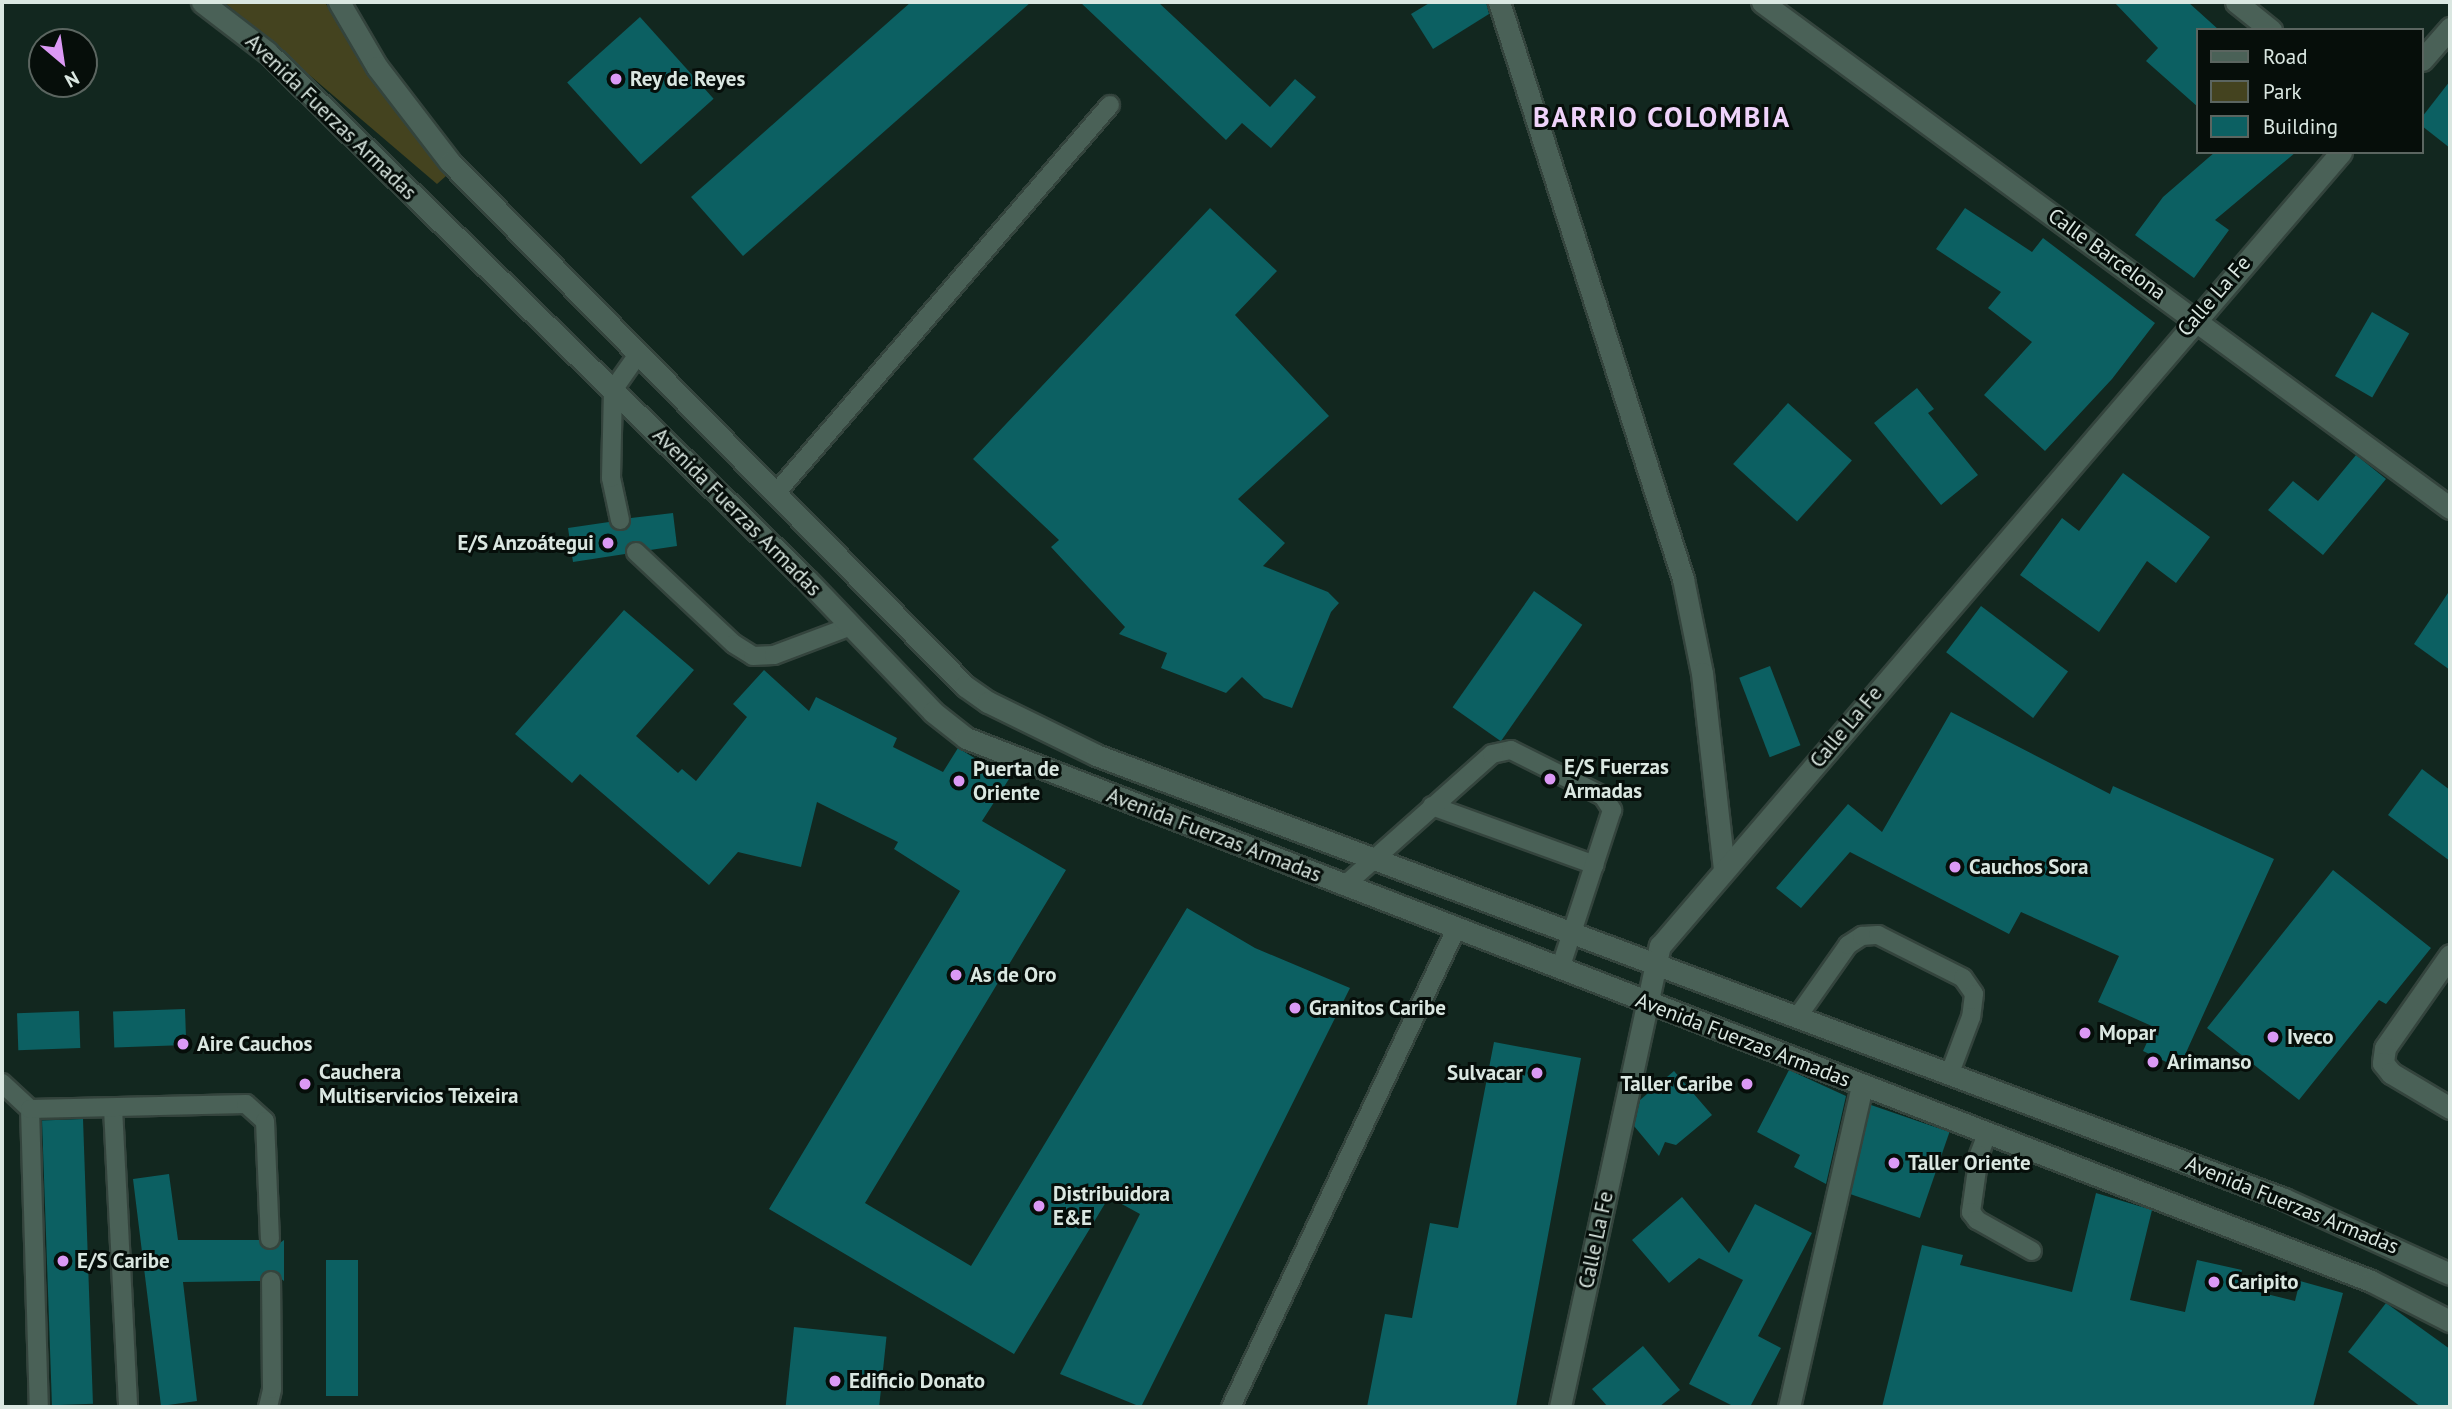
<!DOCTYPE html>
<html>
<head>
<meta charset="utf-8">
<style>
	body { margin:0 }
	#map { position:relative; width:2452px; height:1409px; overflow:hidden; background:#12271f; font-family:"PT Sans",sans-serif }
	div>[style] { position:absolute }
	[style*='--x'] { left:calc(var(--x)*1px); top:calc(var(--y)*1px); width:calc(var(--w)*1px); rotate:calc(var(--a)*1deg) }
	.green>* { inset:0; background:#44431f }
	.building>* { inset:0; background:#0c6062; transform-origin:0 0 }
	.roads { filter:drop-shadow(2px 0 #34443d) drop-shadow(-2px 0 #34443d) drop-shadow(0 2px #34443d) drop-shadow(0 -2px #34443d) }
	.lane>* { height:18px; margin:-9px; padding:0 9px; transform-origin:9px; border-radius:9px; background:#4a6157 }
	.street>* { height:21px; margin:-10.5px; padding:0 10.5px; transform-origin:10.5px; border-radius:10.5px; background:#4a6157 }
	.secondary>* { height:21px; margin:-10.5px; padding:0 10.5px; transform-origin:10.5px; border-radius:10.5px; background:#4a6157 }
	.dots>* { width:19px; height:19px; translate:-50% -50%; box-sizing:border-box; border:4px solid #060e0a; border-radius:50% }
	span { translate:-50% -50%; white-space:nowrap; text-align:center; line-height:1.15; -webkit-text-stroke:6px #060e0a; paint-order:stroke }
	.poi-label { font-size:21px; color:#dae7e1; font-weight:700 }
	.left { translate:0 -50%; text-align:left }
	.right { translate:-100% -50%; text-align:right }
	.street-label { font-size:21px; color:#dae7e1 }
	.district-label { font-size:28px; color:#efd3fa; font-weight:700; letter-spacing:2px }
	.frame { position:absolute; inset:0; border:4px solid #dae7e1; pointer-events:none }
	.legend { position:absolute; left:2196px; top:28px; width:228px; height:126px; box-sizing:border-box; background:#060e0a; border:2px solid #5b6560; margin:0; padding:9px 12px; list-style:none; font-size:21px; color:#dae7e1 }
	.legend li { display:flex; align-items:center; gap:14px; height:35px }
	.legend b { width:35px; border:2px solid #5b6560 }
	.north { position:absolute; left:28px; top:28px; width:70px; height:70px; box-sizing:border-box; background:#060e0a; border:2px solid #5b6560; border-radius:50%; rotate:151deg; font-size:19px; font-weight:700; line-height:28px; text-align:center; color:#dae7e1 }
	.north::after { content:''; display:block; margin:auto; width:24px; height:32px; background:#db99f5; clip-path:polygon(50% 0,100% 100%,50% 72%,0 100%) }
</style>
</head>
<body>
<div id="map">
	<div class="green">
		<i style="clip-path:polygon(224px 2px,325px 2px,367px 74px,446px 176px,437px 184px)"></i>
	</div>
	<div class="building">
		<i style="clip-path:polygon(911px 2px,1031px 2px,743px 256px,691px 197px)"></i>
		<i style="clip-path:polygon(1080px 2px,1158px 2px,1270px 107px,1295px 79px,1316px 97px,1271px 148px,1242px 123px,1226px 140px)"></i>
		<i style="clip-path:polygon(1431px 2px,1486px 2px,1489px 14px,1433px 49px,1411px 14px)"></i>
		<i style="clip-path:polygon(2114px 2px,2188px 2px,2219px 30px,2198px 30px,2198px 107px,2146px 61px,2158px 48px)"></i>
		<i style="left:640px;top:17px;width:110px;height:98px;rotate:48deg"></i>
		<i style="clip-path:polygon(2450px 81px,2450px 148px,2422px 126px,2422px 117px)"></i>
		<i style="clip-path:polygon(2215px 152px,2296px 152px,2215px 220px,2229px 230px,2194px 278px,2135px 235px,2163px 197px)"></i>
		<i style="clip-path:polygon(1210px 208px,1277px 271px,1235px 315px,1329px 416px,1238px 499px,1285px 543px,1263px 566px,1328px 592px,1339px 603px,1331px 612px,1292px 708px,1264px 698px,1242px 677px,1226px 693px,1161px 668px,1167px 653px,1119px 634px,1125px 627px,1051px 547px,1059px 540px,973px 459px)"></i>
		<i style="clip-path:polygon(1965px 208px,2032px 252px,2043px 238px,2155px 323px,2112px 379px,2045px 451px,1984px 395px,2032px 342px,1988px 308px,2001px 292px,1936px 249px)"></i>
		<i style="left:2372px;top:312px;width:43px;height:74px;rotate:30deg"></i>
		<i style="clip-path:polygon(1917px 388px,1934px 409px,1928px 413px,1978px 475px,1941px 505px,1874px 423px)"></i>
		<i style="left:1788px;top:403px;width:86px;height:82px;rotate:42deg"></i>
		<i style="clip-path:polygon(2356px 455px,2386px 479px,2323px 555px,2268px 510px,2293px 481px,2318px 501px)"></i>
		<i style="clip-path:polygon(2123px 473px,2210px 537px,2176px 583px,2147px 561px,2099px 632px,2020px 575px,2062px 518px,2079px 531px)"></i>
		<i style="clip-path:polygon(673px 513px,677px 546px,650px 550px,633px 541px,625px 554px,573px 562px,568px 528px,609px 522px,622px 531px,631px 518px)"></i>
		<i style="clip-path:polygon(2450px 590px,2450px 670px,2414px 644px)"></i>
		<i style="left:1534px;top:591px;width:59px;height:142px;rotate:35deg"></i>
		<i style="left:1981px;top:606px;width:109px;height:58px;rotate:37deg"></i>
		<i style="clip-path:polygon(624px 610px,694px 670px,636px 736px,678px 773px,682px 769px,696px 781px,747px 717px,733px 704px,764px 670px,809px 711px,816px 697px,897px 738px,893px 747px,943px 772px,958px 748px,1009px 779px,982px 821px,1066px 870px,865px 1203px,971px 1266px,1187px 908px,1255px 948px,1350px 988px,1141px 1407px,1060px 1374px,1140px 1214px,1109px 1197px,1014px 1354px,769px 1209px,960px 891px,894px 849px,898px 842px,817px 802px,801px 867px,738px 852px,709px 885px,580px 774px,572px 783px,515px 734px)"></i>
		<i style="left:1770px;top:666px;width:85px;height:33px;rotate:69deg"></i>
		<i style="clip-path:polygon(1951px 712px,2110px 794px,2113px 786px,2274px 859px,2179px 1068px,2143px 1051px,2154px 1027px,2098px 1002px,2119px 956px,2021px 912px,2009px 934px,1850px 852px,1801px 908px,1776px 888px,1848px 804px,1882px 832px)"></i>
		<i style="clip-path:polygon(2422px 769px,2450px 790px,2450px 861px,2388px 815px)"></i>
		<i style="clip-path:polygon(2333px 870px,2431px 948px,2386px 1004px,2379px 1000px,2299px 1100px,2207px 1028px)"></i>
		<i style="left:185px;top:1009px;width:36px;height:72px;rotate:88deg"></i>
		<i style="left:79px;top:1011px;width:37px;height:62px;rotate:88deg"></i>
		<i style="clip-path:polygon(1494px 1042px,1581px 1058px,1516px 1407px,1367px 1407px,1385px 1314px,1412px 1318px,1430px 1223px,1458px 1228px)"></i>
		<i style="clip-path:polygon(1789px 1070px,1846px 1096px,1826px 1184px,1794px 1167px,1800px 1155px,1757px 1132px)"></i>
		<i style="clip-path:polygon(1674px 1071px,1712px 1115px,1676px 1145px,1665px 1142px,1659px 1156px,1634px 1126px,1640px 1100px)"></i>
		<i style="left:1871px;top:1105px;width:83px;height:91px;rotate:19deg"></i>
		<i style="left:83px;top:1119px;width:285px;height:41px;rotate:88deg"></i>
		<i style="clip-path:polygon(169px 1174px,178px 1240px,259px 1240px,270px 1250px,284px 1240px,284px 1281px,270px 1270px,260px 1281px,183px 1282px,197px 1401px,161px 1406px,133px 1179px)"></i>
		<i style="clip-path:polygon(2096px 1193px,2152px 1210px,2130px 1300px,2185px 1312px,2197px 1260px,2242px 1270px,2238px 1287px,2295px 1301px,2300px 1281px,2343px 1293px,2313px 1407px,1882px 1407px,1922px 1245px,1963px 1255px,1960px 1265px,2072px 1292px)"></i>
		<i style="clip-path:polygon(1682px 1197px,1729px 1253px,1755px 1204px,1812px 1233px,1758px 1336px,1781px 1348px,1750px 1407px,1735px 1407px,1689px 1384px,1743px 1280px,1699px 1258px,1669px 1283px,1632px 1240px)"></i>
		<i style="left:326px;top:1260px;width:32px;height:136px"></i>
		<i style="clip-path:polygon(2386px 1303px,2450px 1349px,2450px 1407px,2421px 1407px,2348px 1352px)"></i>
		<i style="left:794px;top:1327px;width:93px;height:80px;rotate:6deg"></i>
		<i style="clip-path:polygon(1643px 1346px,1680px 1390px,1659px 1407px,1608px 1407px,1592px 1389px)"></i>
	</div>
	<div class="roads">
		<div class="lane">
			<i style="--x:776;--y:493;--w:512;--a:-49.28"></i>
			<i style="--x:620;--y:520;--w:43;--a:-102.1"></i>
			<i style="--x:611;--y:478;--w:88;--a:-88.7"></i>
			<i style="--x:613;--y:390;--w:45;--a:-54.9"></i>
			<i style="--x:636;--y:552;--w:134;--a:43.2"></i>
			<i style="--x:734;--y:644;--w:22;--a:32"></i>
			<i style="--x:753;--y:656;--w:21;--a:-3"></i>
			<i style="--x:774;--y:655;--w:82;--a:-20.6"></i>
			<i style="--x:1432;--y:806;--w:173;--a:19.9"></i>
			<i style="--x:1344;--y:886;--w:198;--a:-41.7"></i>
			<i style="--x:1492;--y:754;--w:19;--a:-12"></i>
			<i style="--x:1511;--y:750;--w:103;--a:26.6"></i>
			<i style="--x:1603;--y:796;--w:17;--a:57"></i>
			<i style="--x:1612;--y:810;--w:167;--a:108.1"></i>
			<i style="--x:1798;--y:1016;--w:87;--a:-54.8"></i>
			<i style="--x:1848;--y:945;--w:17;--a:-33"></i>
			<i style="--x:1862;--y:936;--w:16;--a:-4"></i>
			<i style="--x:1878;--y:935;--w:95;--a:26.8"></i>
			<i style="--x:1963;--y:978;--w:19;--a:55"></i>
			<i style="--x:1974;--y:994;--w:23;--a:97"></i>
			<i style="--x:1971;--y:1017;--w:60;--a:110.6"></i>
			<i style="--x:2;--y:1083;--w:38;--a:43"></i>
			<i style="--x:30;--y:1109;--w:298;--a:88.3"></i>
			<i style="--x:113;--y:1108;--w:299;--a:87.1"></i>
			<i style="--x:30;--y:1109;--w:216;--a:-1.3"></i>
			<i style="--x:246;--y:1104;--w:25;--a:42"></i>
			<i style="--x:265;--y:1121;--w:118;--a:87.6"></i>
			<i style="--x:1987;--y:1134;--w:22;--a:111"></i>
			<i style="--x:1979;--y:1155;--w:58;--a:98"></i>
			<i style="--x:1971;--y:1212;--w:10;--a:53"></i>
			<i style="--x:1977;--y:1220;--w:63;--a:29.4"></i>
			<i style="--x:268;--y:1407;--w:18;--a:-77"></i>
			<i style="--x:272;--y:1389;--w:108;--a:-90.5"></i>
			<i style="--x:1231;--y:1407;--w:528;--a:-64.79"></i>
		</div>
		<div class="street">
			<i style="--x:1499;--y:2;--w:606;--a:72.31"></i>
			<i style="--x:1683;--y:579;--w:96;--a:78.6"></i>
			<i style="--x:1702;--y:673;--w:198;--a:83.6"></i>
			<i style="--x:1762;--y:2;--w:854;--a:36.33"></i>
			<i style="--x:2236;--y:2;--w:45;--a:38.7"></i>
			<i style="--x:2422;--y:60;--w:43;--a:-48.8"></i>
			<i style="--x:2450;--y:955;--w:113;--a:125"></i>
			<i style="--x:2385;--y:1048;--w:15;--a:98"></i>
			<i style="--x:2383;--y:1063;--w:13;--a:51"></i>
			<i style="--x:2391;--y:1073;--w:69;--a:30.7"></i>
			<i style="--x:1560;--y:1407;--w:472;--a:-77.8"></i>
			<i style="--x:1660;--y:946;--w:1046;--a:-49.38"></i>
			<i style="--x:1789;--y:1407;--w:329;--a:-77.2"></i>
		</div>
		<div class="secondary">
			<i style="--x:202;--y:2;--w:82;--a:37.6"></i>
			<i style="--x:267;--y:52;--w:755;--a:44.36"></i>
			<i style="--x:807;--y:580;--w:182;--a:46.3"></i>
			<i style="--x:933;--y:712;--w:42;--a:38.2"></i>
			<i style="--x:966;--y:738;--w:1506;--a:21.13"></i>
			<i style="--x:2371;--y:1281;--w:89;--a:26.9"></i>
			<i style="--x:339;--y:2;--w:75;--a:59.7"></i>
			<i style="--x:377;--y:67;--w:120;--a:52.5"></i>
			<i style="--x:450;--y:162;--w:735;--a:45.5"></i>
			<i style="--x:965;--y:686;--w:28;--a:35"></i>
			<i style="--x:988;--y:702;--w:120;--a:26.1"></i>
			<i style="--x:1096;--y:755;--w:1268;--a:20.49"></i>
			<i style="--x:2284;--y:1199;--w:182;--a:24.3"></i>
		</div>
	</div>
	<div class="dots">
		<i style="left:616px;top:79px;background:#db99f5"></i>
		<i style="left:608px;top:543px;background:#db99f5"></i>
		<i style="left:1550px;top:779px;background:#db99f5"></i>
		<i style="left:959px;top:781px;background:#db99f5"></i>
		<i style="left:1955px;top:867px;background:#db99f5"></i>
		<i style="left:956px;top:975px;background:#db99f5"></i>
		<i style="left:1295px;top:1008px;background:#db99f5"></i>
		<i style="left:2085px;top:1033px;background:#db99f5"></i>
		<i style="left:2273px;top:1037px;background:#db99f5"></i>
		<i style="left:183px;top:1044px;background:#db99f5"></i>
		<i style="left:2153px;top:1062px;background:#db99f5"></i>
		<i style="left:1537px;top:1073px;background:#db99f5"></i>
		<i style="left:305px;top:1084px;background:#db99f5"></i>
		<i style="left:1747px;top:1084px;background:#db99f5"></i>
		<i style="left:1894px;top:1163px;background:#db99f5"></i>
		<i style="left:1039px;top:1206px;background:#db99f5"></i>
		<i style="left:63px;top:1261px;background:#db99f5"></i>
		<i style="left:2214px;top:1282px;background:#db99f5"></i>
		<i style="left:835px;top:1381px;background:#db99f5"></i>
	</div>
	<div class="poi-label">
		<span class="left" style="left:630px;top:79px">Rey de Reyes</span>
		<span class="right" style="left:594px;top:543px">E/S Anzoátegui</span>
		<span class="left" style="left:1564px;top:779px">E/S Fuerzas<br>Armadas</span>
		<span class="left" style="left:973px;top:781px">Puerta de<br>Oriente</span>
		<span class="left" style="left:1969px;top:867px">Cauchos Sora</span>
		<span class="left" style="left:970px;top:975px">As de Oro</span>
		<span class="left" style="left:1309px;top:1008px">Granitos Caribe</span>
		<span class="left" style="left:2099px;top:1033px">Mopar</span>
		<span class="left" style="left:2287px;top:1037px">Iveco</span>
		<span class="left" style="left:197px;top:1044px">Aire Cauchos</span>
		<span class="left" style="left:2167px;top:1062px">Arimanso</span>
		<span class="left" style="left:319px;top:1084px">Cauchera<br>Multiservicios Teixeira</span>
		<span class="right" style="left:1523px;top:1073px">Sulvacar</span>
		<span class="right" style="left:1733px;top:1084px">Taller Caribe</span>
		<span class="left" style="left:1908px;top:1163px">Taller Oriente</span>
		<span class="left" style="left:1053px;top:1206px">Distribuidora<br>E&amp;E</span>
		<span class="left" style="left:77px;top:1261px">E/S Caribe</span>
		<span class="left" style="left:2228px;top:1282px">Caripito</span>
		<span class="left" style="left:849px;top:1381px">Edificio Donato</span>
	</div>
	<div class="street-label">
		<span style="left:331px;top:117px;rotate:44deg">Avenida Fuerzas Armadas</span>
		<span style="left:2107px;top:254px;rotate:36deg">Calle Barcelona</span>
		<span style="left:2214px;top:296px;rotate:-49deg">Calle La Fe</span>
		<span style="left:737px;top:512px;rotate:45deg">Avenida Fuerzas Armadas</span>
		<span style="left:1846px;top:727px;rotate:-50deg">Calle La Fe</span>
		<span style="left:1214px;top:835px;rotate:21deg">Avenida Fuerzas Armadas</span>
		<span style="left:1743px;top:1040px;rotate:21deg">Avenida Fuerzas Armadas</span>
		<span style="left:2292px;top:1205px;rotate:22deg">Avenida Fuerzas Armadas</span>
		<span style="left:1596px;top:1240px;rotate:-78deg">Calle La Fe</span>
	</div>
	<div class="district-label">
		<span style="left:1662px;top:117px">BARRIO COLOMBIA</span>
	</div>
	<div class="frame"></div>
	<ul class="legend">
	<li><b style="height:9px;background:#4a6157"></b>Road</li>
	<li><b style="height:19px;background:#44431f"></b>Park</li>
	<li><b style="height:19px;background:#0c6062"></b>Building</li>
	</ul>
	<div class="north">N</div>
</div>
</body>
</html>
